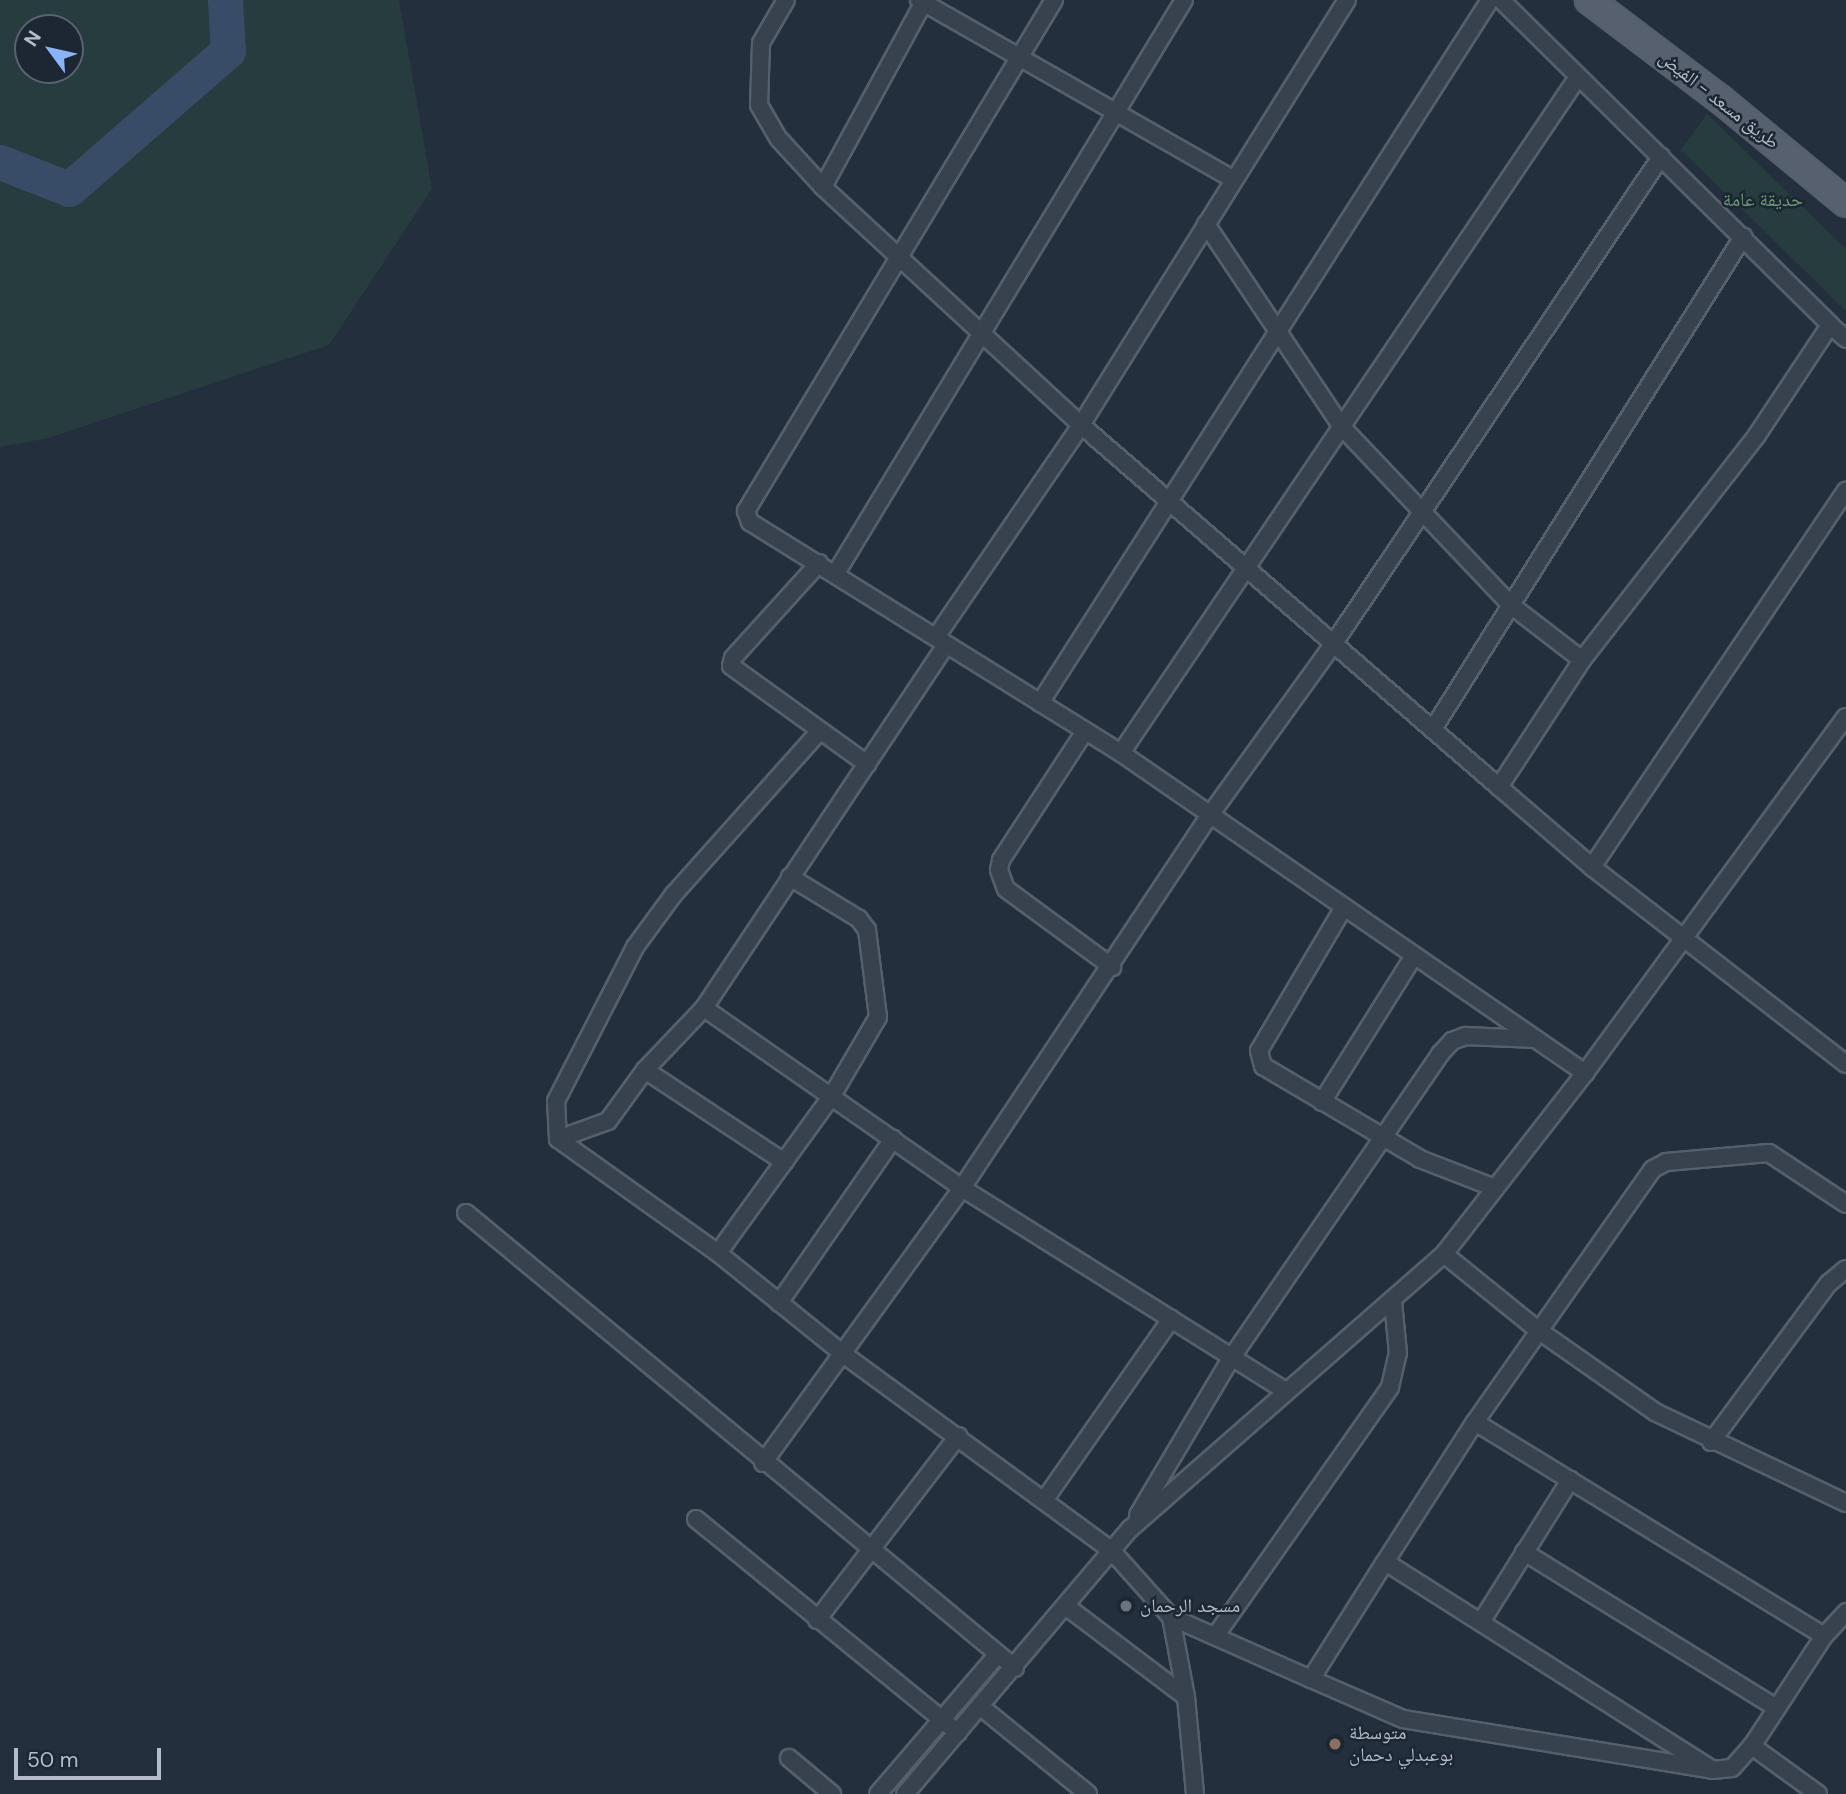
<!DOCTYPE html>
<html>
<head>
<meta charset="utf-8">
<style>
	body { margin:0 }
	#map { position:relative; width:1846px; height:1794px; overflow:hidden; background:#242f3e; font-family:"DM Sans","Noto Naskh Arabic",sans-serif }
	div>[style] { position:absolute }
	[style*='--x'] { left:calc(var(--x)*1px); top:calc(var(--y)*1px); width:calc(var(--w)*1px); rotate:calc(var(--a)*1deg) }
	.green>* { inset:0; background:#263c3f }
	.river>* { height:35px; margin:-17.5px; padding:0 17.5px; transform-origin:17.5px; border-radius:17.5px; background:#394c67 }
	.roads { filter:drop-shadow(2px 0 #565f6c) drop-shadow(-2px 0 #565f6c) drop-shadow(0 2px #565f6c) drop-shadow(0 -2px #565f6c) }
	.minor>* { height:16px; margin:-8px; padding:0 8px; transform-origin:8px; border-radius:8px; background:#38414e }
	.primary>* { height:26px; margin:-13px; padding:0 13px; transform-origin:13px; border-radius:13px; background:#56606e }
	.dots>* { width:19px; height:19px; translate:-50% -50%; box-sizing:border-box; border:4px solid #1d2633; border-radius:50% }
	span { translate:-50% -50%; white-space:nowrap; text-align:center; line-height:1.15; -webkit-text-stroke:5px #1d2633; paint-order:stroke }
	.street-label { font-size:19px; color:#b4bcc9 }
	.park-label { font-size:19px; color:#6b9a76 }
	.poi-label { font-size:19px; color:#b4bcc9 }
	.left { translate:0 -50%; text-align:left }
	.north { position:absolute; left:14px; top:14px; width:70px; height:70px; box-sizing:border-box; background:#1d2633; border:2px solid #59626f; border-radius:50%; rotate:303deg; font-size:19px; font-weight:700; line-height:28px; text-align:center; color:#b4bcc9 }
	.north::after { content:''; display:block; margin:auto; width:24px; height:32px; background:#8ab4f8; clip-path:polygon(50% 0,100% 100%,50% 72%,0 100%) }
	.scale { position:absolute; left:14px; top:1748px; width:147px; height:32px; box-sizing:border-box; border:4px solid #b4bcc9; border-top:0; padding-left:9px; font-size:21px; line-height:24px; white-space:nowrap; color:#b4bcc9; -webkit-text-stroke:5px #1d2633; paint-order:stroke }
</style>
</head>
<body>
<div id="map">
	<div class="green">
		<i style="clip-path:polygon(evenodd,0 0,399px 0,432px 189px,329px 345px,48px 438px,0 447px,0 0,70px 28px,70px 70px,28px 70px,28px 28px,70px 28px)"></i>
		<i style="clip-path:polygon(1707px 114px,1846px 249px,1846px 311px,1681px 150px)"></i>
	</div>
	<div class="river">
		<i style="--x:0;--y:162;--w:74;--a:21.4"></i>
		<i style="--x:69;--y:189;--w:211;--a:-41"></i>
		<i style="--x:228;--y:51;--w:51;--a:-93.4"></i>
	</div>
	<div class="roads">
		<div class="minor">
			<i style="--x:786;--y:0;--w:50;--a:120.2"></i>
			<i style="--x:761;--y:43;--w:62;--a:91.8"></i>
			<i style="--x:759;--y:105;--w:39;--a:60"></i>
			<i style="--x:779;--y:139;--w:65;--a:47.5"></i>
			<i style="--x:823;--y:187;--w:351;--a:42.7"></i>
			<i style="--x:1081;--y:425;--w:553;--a:40.89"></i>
			<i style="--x:1499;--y:787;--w:123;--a:40.7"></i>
			<i style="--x:1592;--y:867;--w:321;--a:37.8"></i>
			<i style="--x:919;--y:0;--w:361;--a:29.7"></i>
			<i style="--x:1054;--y:0;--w:597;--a:121.08"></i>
			<i style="--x:746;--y:511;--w:12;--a:70"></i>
			<i style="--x:750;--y:522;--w:437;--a:31.9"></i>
			<i style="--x:1121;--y:753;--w:564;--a:34.59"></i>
			<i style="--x:1585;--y:1073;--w:441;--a:-53.8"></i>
			<i style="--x:1501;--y:0;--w:462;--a:44.6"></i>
			<i style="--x:823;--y:187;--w:213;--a:-61.4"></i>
			<i style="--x:1206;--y:224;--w:243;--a:56.2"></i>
			<i style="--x:1341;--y:426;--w:248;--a:46.5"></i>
			<i style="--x:1512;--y:606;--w:88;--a:37.6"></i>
			<i style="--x:819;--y:563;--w:128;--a:132.2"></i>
			<i style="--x:733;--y:658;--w:8;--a:104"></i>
			<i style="--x:731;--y:666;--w:168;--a:35.8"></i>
			<i style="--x:836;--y:573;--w:670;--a:-58.73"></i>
			<i style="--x:936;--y:637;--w:257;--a:-55.6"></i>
			<i style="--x:1081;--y:425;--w:501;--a:-57.96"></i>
			<i style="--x:946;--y:645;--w:436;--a:123.7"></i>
			<i style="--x:704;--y:1008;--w:86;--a:133.6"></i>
			<i style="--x:645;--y:1070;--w:63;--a:126"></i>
			<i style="--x:608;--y:1121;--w:53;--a:160.2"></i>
			<i style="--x:558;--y:1139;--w:196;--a:35.5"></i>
			<i style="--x:718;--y:1253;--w:161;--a:38.9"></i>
			<i style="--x:843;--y:1354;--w:332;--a:36.2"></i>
			<i style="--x:1111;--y:1550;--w:90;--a:48.2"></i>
			<i style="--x:1171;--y:1617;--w:153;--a:23.9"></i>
			<i style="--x:1311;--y:1679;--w:138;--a:-57.7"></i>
			<i style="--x:1040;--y:703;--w:835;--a:-57.38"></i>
			<i style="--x:1433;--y:729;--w:582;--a:-57.79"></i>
			<i style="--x:1085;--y:731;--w:154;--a:123.1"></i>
			<i style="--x:1001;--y:860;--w:10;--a:101"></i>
			<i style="--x:999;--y:870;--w:20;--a:70"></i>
			<i style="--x:1006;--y:889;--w:132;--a:36.3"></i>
			<i style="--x:1121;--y:753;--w:816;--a:-55.94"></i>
			<i style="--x:1499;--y:787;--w:152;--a:-56.8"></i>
			<i style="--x:1582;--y:660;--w:285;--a:-52.1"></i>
			<i style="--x:1757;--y:435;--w:132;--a:-56.4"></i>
			<i style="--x:1830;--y:325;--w:21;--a:41"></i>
			<i style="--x:1592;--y:867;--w:454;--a:-56"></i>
			<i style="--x:1344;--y:907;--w:167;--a:120.6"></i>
			<i style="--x:1259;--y:1051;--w:16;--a:75"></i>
			<i style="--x:1263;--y:1066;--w:182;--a:30.6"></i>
			<i style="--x:1420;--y:1159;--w:80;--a:21.1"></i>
			<i style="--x:704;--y:1008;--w:315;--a:34.9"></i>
			<i style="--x:962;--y:1188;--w:381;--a:32.1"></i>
			<i style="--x:645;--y:1070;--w:167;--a:33.5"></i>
			<i style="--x:1322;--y:1102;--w:173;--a:-57.8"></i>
			<i style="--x:558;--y:1139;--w:38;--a:-93"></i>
			<i style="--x:556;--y:1101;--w:173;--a:-62.8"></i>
			<i style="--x:635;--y:947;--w:66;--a:-53.7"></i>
			<i style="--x:674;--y:894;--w:217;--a:-48.2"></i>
			<i style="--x:466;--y:1213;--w:713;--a:39.65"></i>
			<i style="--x:718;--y:1253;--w:196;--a:-54.1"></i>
			<i style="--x:833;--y:1094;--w:89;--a:-59.7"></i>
			<i style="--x:878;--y:1017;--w:88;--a:-97.2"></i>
			<i style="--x:867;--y:930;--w:14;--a:-126"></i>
			<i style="--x:859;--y:919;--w:81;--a:-148.7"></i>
			<i style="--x:1444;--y:1254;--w:121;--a:39"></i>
			<i style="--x:1538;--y:1330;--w:143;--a:35"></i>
			<i style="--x:1655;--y:1412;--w:212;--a:25.5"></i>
			<i style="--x:779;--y:1303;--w:200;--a:-55.2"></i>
			<i style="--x:1475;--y:1422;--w:409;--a:31.5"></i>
			<i style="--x:1711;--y:1442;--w:197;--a:-53.5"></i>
			<i style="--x:1828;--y:1284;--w:23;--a:-40"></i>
			<i style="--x:763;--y:1463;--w:339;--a:-54.1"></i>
			<i style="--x:962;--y:1188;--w:448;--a:-56.4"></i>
			<i style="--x:1210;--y:815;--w:212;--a:-54.2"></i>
			<i style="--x:1334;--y:643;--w:586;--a:-56.07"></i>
			<i style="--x:1045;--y:1499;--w:220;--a:-55"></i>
			<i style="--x:1138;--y:1515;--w:184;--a:-59.3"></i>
			<i style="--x:1232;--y:1357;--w:368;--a:-55.5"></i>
			<i style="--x:1440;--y:1054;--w:18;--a:-47"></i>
			<i style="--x:1452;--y:1041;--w:15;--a:-20"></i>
			<i style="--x:1466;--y:1036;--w:69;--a:2.5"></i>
			<i style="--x:696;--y:1519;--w:338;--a:39.2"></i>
			<i style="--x:1524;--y:1552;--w:295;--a:31.7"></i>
			<i style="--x:1067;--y:1607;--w:149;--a:37.1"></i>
			<i style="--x:1171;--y:1617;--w:81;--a:79.4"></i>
			<i style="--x:1186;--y:1697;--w:97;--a:84.7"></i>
			<i style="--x:817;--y:1620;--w:232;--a:-52.5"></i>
			<i style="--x:1481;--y:1622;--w:168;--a:-57.9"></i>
			<i style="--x:1216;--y:1635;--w:303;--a:-54.9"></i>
			<i style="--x:1390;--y:1387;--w:35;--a:-77"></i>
			<i style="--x:1398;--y:1353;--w:51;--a:-95.6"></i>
			<i style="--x:1311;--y:1679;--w:100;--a:23.5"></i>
			<i style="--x:1403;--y:1719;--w:314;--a:9.3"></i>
			<i style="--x:1713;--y:1770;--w:19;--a:-6"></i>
			<i style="--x:1732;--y:1768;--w:30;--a:-48"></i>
			<i style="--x:981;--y:1707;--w:138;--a:39.1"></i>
			<i style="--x:789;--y:1758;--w:56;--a:39.9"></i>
			<i style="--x:1713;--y:1770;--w:388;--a:-147.6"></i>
			<i style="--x:1385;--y:1562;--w:166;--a:-57.3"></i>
			<i style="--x:1475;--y:1422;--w:309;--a:-54.9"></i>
			<i style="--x:1653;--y:1169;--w:15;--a:-28"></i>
			<i style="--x:1666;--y:1162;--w:103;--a:-5"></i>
			<i style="--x:1769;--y:1153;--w:92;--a:33.5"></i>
			<i style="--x:878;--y:1794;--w:184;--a:-49.4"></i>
			<i style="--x:905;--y:1794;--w:348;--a:-49.7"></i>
			<i style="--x:1130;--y:1529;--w:417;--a:-41.2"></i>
			<i style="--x:1444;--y:1254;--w:229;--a:-52.1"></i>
			<i style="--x:1818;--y:1794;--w:82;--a:-144"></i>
			<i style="--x:1752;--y:1746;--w:131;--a:-56.8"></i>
			<i style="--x:1824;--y:1636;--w:33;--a:-47"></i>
		</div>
		<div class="primary">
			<i style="--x:1589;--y:0;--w:164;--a:37.1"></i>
			<i style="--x:1720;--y:99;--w:163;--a:39.5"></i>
		</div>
	</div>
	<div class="dots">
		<i style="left:1126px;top:1606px;background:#6b7280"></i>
		<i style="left:1335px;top:1744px;background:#8d6e63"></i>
	</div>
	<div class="street-label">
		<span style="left:1719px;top:100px;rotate:38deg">طريق مسعد - الفيض</span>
	</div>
	<div class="park-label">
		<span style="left:1763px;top:200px">حديقة عامة</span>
	</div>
	<div class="poi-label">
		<span class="left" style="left:1140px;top:1606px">مسجد الرحمان</span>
		<span class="left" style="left:1349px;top:1744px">متوسطة<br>بوعبدلي دحمان</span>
	</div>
	<div class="north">N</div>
	<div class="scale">50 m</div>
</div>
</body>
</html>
